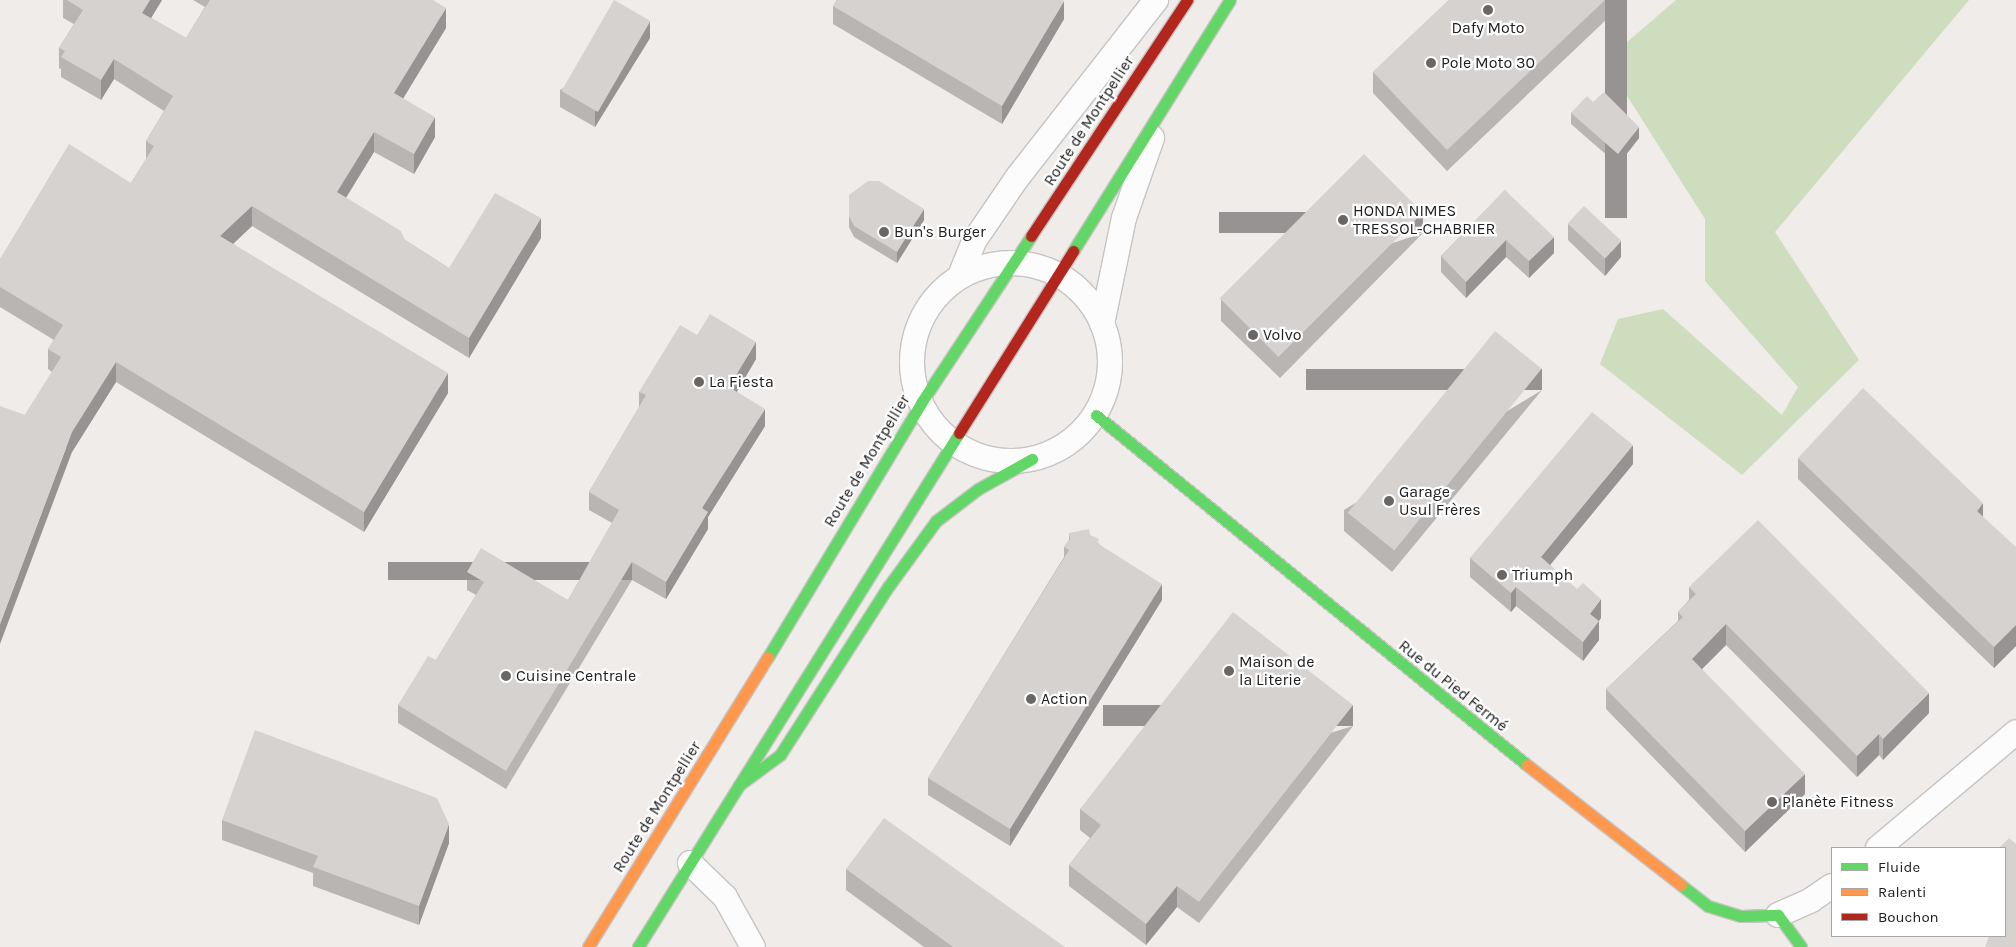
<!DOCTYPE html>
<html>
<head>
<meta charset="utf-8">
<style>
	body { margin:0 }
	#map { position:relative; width:2016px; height:947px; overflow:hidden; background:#efece9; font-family:Karla,sans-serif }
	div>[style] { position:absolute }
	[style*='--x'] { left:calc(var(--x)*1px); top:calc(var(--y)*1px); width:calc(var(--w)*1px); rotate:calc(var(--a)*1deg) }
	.forest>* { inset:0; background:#cdddbe }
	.roads { filter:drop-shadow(1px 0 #c6c4c3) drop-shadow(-1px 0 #c6c4c3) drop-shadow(0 1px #c6c4c3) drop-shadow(0 -1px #c6c4c3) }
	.street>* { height:24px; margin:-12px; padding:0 12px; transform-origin:12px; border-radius:12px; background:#fdfcfc }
	.street>.ring { margin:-12px; padding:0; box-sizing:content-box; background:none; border:24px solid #fdfcfc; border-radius:50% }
	.fast>* { height:11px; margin:-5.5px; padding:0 5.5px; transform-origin:5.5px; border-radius:5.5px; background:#63d668 }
	.slow>* { height:11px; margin:-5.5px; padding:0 5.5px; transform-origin:5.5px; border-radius:5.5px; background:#ff974d }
	.jam>* { height:11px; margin:-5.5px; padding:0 5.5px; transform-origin:5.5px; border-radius:5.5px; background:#b3261e }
	.wall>* { inset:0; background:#b8b5b3 }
	.shaded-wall>* { inset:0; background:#969392; transform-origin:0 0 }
	.building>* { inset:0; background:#d6d2d0; transform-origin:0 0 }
	.dots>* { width:14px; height:14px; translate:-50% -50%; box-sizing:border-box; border:2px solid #fff; border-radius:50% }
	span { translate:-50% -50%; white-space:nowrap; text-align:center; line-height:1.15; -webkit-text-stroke:4.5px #fff; paint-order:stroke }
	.poi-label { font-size:16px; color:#202020 }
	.left { translate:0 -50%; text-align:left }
	.street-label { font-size:16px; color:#202020 }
	.legend { position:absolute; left:1831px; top:847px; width:175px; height:90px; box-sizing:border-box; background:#fff; border:1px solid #a6a6a6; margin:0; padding:6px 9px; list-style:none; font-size:15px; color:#202020 }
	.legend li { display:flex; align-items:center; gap:10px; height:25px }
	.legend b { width:25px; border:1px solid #a6a6a6 }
</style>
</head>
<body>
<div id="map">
	<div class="forest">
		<i style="clip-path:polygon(1676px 0,1969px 0,1775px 232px,1859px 360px,1742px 475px,1600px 364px,1618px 319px,1663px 309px,1782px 415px,1798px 387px,1705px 281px,1705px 219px,1605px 61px)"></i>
	</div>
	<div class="roads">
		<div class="street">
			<i class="ring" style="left:912px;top:263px;width:174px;height:174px"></i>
			<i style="--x:960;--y:276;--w:38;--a:-68"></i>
			<i style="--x:974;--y:241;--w:76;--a:-55.7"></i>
			<i style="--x:1017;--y:178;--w:226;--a:-52"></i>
			<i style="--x:1102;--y:324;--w:108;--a:-78.3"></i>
			<i style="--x:1124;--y:218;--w:85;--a:-70.7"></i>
			<i style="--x:1878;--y:848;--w:180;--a:-40"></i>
			<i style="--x:690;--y:863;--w:49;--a:44.2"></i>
			<i style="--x:725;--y:897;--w:57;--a:60.8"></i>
			<i style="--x:1778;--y:915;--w:36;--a:-24"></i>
			<i style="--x:1811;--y:900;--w:25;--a:-34"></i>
		</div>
		<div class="fast">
			<i style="--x:1073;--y:251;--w:296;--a:-58"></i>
			<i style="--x:1096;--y:415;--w:555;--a:39.08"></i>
			<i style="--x:768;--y:657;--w:297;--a:-58.9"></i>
			<i style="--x:921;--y:403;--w:200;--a:-56.6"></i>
			<i style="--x:739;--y:785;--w:51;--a:-36.2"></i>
			<i style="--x:780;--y:755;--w:200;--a:-57.3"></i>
			<i style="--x:888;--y:587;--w:82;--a:-54"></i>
			<i style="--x:936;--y:521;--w:53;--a:-37.3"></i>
			<i style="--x:978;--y:489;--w:62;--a:-29.1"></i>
			<i style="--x:1681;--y:885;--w:34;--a:38"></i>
			<i style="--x:1708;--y:906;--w:34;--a:17"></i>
			<i style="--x:1741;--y:916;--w:37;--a:-2"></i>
			<i style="--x:1778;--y:915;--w:39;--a:54"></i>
			<i style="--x:638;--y:947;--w:606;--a:-58.01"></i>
		</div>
		<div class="slow">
			<i style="--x:1527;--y:765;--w:195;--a:37.9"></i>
			<i style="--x:588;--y:947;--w:341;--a:-58.2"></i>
		</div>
		<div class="jam">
			<i style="--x:1031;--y:236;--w:283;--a:-56.5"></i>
			<i style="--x:959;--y:433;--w:215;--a:-57.9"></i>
		</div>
	</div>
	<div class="wall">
		<i style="clip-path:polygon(63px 0,162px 0,151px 18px,186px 38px,205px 7px,193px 0,433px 0,446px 28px,403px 99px,435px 137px,414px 174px,374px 152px,346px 198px,405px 240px,449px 268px,541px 238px,469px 358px,252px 226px,233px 244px,448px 393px,364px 532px,116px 382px,72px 452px,25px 415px,52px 372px,48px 369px,48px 349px,54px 340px,0 307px,0 259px,131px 183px,146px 159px,146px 141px,164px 111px,114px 79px,101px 100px,61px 77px,61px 69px,59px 68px,59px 48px,74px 24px,63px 18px)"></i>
		<i style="clip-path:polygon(1449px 0,1627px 0,1447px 171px,1373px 93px,1373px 72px)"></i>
		<i style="clip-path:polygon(833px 6px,1064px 19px,1002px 124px,833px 24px)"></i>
		<i style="clip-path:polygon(650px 38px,595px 127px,560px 107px,560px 90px)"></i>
		<i style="clip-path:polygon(1593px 102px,1639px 138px,1618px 165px,1571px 124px,1571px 113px)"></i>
		<i style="clip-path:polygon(1505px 190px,1554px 253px,1529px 278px,1506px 257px,1466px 298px,1441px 272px,1441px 256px)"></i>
		<i style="clip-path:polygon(849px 195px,924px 220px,897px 263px,854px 237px,849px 227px)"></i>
		<i style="clip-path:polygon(1568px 224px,1621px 257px,1605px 276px,1568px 240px)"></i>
		<i style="clip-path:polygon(1423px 233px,1280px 378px,1221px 321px,1221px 300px)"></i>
		<i style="clip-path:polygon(697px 335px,756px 359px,737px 392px,765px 426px,708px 517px,708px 529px,666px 599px,632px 580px,506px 789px,398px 723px,398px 705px,436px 660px,476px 595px,467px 590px,467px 572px,568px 600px,612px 523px,589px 510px,589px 492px,639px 407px,639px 392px)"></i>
		<i style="clip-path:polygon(1542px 390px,1392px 572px,1344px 531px,1344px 510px)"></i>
		<i style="clip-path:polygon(1798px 458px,2016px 547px,2016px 646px,1994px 668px,1798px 479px)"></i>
		<i style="clip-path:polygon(1633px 464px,1550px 565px,1601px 618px,1599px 621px,1599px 640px,1583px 661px,1516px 606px,1511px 612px,1470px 577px,1470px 558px)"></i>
		<i style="clip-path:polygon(1069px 533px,1090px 535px,1099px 544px,1162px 600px,1010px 846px,928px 795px,928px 778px,1064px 557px,1064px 547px,1069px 540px)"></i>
		<i style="clip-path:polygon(1689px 587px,1929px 713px,1883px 760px,1879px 755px,1857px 777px,1726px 645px,1702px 669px,1805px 794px,1745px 852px,1606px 709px,1606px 689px,1678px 621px,1678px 612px,1689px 600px)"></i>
		<i style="clip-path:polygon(1353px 726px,1199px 923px,1177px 907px,1146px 945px,1069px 886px,1069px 865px,1090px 838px,1080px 830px,1080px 809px)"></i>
		<i style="clip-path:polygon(222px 820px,449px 843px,419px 925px,313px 886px,313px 873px,222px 840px)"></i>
		<i style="clip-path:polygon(846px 869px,1065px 947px,924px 947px,846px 890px)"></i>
	</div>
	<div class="shaded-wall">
		<i style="clip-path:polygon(150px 0,162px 0,142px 33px,142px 13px)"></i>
		<i style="left:1605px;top:0;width:22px;height:218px"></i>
		<i style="clip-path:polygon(1064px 1px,1064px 19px,1002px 124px,1002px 106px)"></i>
		<i style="clip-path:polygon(446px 8px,446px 28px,394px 113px,394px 93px)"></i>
		<i style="clip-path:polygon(650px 21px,650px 38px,595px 127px,595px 111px)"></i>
		<i style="clip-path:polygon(114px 59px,114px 79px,101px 100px,101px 80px)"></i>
		<i style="clip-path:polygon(435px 117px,435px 137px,414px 174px,414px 154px)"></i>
		<i style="clip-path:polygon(1639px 127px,1639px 138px,1618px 165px,1618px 154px)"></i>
		<i style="clip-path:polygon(374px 132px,374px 152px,337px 212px,337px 192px)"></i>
		<i style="clip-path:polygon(252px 206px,252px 226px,220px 256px,220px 236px)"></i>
		<i style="clip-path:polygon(924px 209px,924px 220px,897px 263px,897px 252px)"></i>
		<i style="left:1423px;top:212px;width:21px;height:204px;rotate:90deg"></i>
		<i style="clip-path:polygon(541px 218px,541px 238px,469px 358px,469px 338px)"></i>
		<i style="clip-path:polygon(1554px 237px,1554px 253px,1529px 278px,1529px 261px)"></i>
		<i style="clip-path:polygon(1506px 240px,1506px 257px,1466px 298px,1466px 282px)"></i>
		<i style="clip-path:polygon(1621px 241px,1621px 257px,1605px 276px,1605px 259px)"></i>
		<i style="clip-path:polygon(756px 342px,756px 359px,729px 405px,729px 387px)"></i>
		<i style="clip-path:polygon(116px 362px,116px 382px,72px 452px,0 644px,0 624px,72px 432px)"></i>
		<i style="left:1542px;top:369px;width:21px;height:236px;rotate:90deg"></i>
		<i style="clip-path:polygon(448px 373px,448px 393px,364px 532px,364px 512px)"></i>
		<i style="clip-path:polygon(765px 409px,765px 426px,708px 517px,708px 529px,666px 599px,666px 582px,702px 508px)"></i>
		<i style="clip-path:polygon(1633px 445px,1633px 464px,1541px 576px,1541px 557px)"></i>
		<i style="clip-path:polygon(1983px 503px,1983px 524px,1977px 511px)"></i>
		<i style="left:632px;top:562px;width:18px;height:244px;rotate:90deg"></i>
		<i style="clip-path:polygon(1162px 584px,1162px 600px,1010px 846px,1010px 829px)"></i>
		<i style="clip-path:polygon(1516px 587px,1516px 606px,1511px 612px,1511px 593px)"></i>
		<i style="clip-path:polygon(1601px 599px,1601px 618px,1590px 633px,1590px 614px)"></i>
		<i style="clip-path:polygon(1599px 621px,1599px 640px,1583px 661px,1583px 642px)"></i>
		<i style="clip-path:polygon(1726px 624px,1726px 645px,1692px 679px,1692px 659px)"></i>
		<i style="clip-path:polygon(2016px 625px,2016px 646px,1994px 668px,1994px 647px)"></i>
		<i style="clip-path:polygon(1929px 693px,1929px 713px,1883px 760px,1883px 739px)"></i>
		<i style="left:1353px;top:705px;width:21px;height:250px;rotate:90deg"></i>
		<i style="clip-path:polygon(1879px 734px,1879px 755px,1857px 777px,1857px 756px)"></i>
		<i style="clip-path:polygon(1805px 774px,1805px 794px,1745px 852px,1745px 831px)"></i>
		<i style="clip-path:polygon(449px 824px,449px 843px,419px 925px,419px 906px)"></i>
		<i style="clip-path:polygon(1177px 886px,1177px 907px,1146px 945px,1146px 924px)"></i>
	</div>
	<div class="building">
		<i style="clip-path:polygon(67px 0,150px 0,142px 13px,186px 38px,210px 0,433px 0,446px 8px,394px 93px,435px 117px,414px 154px,374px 132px,337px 192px,401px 231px,405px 240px,449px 268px,495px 193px,541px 218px,469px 338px,252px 206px,220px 236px,448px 373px,364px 512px,116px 362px,72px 432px,0 624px,0 406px,25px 415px,61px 357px,48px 349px,63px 325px,0 287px,0 259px,69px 144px,131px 183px,154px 146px,146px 141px,173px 96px,114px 59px,101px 80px,61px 57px,65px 51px,59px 48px,83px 10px)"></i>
		<i style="left:614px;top:0;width:42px;height:105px;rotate:30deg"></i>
		<i style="clip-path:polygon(836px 0,1062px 0,1064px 1px,1002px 106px,833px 6px)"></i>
		<i style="clip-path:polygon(1449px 0,1605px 0,1447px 150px,1373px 72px)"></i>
		<i style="clip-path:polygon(1604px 92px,1639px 127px,1618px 154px,1571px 113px,1587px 96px,1593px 102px)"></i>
		<i style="left:1364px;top:154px;width:83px;height:204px;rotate:45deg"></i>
		<i style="clip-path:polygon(868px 181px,879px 181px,924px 209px,897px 252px,854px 226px,849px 216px,849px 195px)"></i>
		<i style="clip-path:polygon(1505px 190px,1554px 237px,1529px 261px,1506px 240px,1466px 282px,1441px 256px)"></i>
		<i style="left:1584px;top:206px;width:51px;height:24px;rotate:43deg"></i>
		<i style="clip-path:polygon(710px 314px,756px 342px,729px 387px,765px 409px,702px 508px,708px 512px,666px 582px,632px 562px,506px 771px,398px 705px,428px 656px,436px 660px,484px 582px,467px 572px,481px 548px,568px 600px,619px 510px,589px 492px,646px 395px,639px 392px,680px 325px,697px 335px)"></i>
		<i style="left:1495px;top:331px;width:60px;height:234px;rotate:39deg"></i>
		<i style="clip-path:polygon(1863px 388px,1983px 503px,1977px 511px,2016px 547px,2016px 625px,1994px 647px,1798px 458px)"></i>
		<i style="clip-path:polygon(1592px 412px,1633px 445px,1541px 557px,1577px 589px,1583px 583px,1601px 599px,1590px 614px,1599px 621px,1583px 642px,1516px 587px,1511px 593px,1470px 558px)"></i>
		<i style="clip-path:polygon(1758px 520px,1929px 693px,1883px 739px,1879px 734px,1857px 756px,1726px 624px,1692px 659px,1805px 774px,1745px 831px,1606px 689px,1683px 617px,1678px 612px,1696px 594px,1689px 587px)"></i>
		<i style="clip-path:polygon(1089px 529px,1090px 535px,1099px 539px,1097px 543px,1162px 584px,1010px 829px,928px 778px,1069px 550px,1064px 547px,1070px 539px,1069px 533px)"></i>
		<i style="clip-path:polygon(1233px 612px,1353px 705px,1199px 902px,1177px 886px,1146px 924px,1069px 865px,1101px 825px,1080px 809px)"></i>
		<i style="clip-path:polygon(255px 730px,437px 798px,449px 824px,419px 906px,313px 867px,318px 856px,222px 820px)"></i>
		<i style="clip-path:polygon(884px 818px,1065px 947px,953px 947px,846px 869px)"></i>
		<i style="clip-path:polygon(2009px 838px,2016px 844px,2016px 947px,1985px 947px,1989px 936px,2005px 936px,2005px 848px,1999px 848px)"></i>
	</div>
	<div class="dots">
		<i style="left:1488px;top:10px;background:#686766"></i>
		<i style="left:1431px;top:63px;background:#686766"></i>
		<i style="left:1343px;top:220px;background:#686766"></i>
		<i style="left:884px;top:232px;background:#686766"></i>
		<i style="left:1253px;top:335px;background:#686766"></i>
		<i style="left:699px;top:382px;background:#686766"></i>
		<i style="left:1389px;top:501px;background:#686766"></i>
		<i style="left:1502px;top:575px;background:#686766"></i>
		<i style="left:1229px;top:671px;background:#686766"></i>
		<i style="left:506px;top:676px;background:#686766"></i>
		<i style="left:1031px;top:699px;background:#686766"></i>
		<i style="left:1772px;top:802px;background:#686766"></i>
	</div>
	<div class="poi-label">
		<span style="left:1488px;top:28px">Dafy Moto</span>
		<span class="left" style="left:1441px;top:63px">Pole Moto 30</span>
		<span class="left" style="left:1353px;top:220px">HONDA NIMES<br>TRESSOL-CHABRIER</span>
		<span class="left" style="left:894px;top:232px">Bun's Burger</span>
		<span class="left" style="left:1263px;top:335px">Volvo</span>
		<span class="left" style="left:709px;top:382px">La Fiesta</span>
		<span class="left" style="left:1399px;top:501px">Garage<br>Usul Frères</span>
		<span class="left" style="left:1512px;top:575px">Triumph</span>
		<span class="left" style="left:1239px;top:671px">Maison de<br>la Literie</span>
		<span class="left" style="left:516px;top:676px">Cuisine Centrale</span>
		<span class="left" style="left:1041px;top:699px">Action</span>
		<span class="left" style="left:1782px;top:802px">Planète Fitness</span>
	</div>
	<div class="street-label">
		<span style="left:1089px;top:121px;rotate:-57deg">Route de Montpellier</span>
		<span style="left:867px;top:461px;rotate:-59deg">Route de Montpellier</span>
		<span style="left:1453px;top:686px;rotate:39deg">Rue du Pied Fermé</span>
		<span style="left:657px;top:807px;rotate:-58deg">Route de Montpellier</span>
	</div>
	<ul class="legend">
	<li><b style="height:6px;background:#63d668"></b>Fluide</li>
	<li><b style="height:6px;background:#ff974d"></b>Ralenti</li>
	<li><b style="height:6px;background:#b3261e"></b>Bouchon</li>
	</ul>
</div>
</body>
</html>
